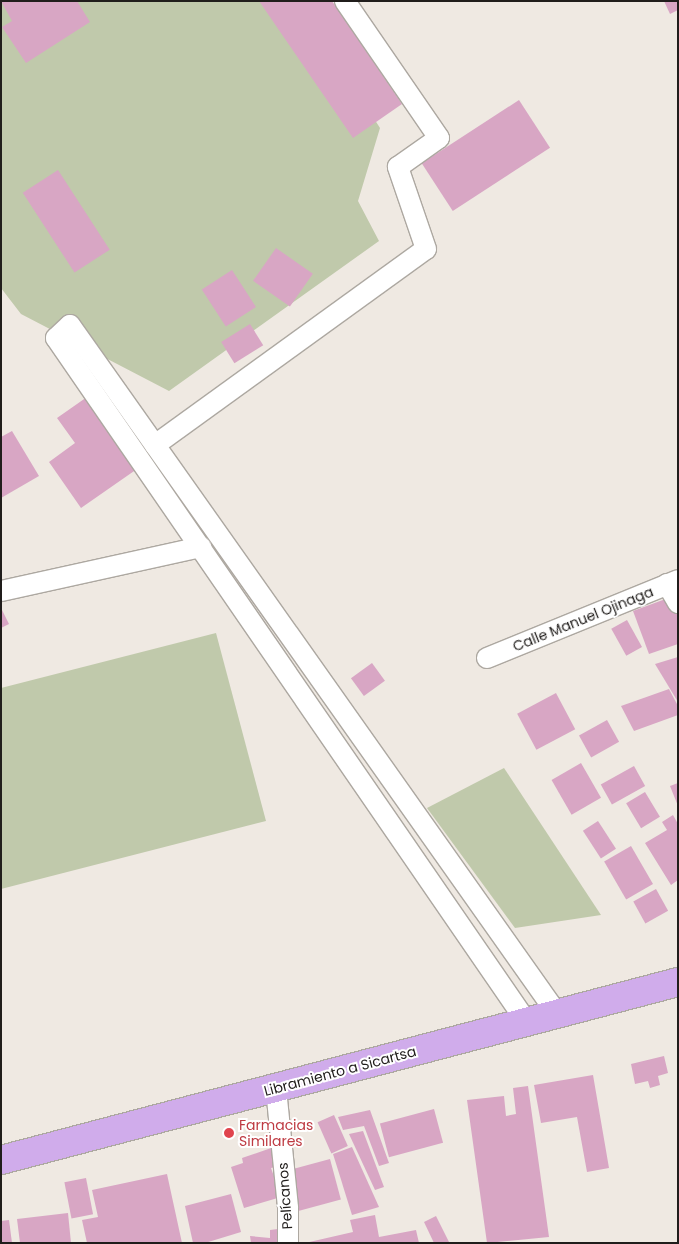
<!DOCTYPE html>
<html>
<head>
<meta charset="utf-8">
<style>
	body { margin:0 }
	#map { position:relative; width:679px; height:1244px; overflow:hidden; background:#efe9e2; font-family:Poppins,sans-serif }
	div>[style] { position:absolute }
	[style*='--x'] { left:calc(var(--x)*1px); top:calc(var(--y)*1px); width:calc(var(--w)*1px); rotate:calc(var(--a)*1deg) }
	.green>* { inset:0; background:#c0c9ab }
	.building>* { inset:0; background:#d8a6c4; transform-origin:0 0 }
	.roads { filter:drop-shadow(1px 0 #ada8a1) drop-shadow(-1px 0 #ada8a1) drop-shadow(0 1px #ada8a1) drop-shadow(0 -1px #ada8a1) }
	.street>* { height:20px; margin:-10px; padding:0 10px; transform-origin:10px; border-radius:10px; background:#fff }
	.primary>* { height:28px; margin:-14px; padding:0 14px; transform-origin:14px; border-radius:14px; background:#d0aceb }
	.dots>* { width:14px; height:14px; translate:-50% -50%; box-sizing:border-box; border:2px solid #fff; border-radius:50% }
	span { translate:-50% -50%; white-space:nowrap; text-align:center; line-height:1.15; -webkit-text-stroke:4px #fff; paint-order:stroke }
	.street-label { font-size:14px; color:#201d1b }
	.health-label { font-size:14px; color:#be3a42 }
	.left { translate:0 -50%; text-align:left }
	.frame { position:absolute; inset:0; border:2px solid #201d1b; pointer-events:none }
</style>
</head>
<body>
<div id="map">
	<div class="green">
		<i style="clip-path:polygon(1px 1px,299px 1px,380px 128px,358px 201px,379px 241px,169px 391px,21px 314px,1px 288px)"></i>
		<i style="clip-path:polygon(216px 633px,266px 821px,1px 889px,1px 688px)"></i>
		<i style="clip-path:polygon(504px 768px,601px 915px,515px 928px,427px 808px)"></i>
	</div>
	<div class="building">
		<i style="clip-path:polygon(1px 1px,77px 1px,90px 22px,26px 63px,2px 27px,12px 21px)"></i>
		<i style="clip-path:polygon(259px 1px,332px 1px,402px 104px,353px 138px)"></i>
		<i style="clip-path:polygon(664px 1px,678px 1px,678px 10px,670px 14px)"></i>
		<i style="left:519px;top:100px;width:57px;height:116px;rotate:57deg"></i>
		<i style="left:58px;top:170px;width:95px;height:42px;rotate:57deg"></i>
		<i style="left:276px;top:248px;width:45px;height:40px;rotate:35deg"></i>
		<i style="left:232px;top:270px;width:44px;height:36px;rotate:57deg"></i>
		<i style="left:250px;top:324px;width:25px;height:34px;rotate:58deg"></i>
		<i style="clip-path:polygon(87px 397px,137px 469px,81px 508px,49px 462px,75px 443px,57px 418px)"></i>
		<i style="clip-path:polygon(12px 431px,39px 476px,1px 498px,1px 437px)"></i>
		<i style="clip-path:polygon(671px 597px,678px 616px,678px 644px,649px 654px,633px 611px)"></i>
		<i style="clip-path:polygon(1px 608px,9px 624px,1px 628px)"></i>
		<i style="left:627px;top:620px;width:31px;height:18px;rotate:61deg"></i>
		<i style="clip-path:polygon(678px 657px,678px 702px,655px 664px)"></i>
		<i style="left:372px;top:663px;width:22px;height:26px;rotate:54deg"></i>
		<i style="clip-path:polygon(669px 689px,678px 706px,678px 715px,634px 731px,621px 706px)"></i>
		<i style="left:556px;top:693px;width:41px;height:44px;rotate:62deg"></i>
		<i style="left:607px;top:720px;width:25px;height:32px;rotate:61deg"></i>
		<i style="left:581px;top:763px;width:40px;height:34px;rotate:60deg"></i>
		<i style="left:634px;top:766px;width:23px;height:38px;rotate:61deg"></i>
		<i style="clip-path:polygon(678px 783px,678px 806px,670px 786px)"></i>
		<i style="left:645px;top:792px;width:29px;height:22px;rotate:59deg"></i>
		<i style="clip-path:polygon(673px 815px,678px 824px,678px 880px,671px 885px,645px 843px,667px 830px,662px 822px)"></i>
		<i style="left:598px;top:821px;width:33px;height:18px;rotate:57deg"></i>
		<i style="left:631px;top:846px;width:44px;height:31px;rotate:60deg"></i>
		<i style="left:656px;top:889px;width:25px;height:26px;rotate:61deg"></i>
		<i style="clip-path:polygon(664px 1056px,668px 1073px,658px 1076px,660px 1085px,650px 1088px,648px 1081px,635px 1084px,631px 1064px)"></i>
		<i style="clip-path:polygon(593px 1075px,609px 1168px,587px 1172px,577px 1117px,541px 1123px,534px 1085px)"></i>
		<i style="clip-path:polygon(528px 1086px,549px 1237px,487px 1243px,467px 1100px,504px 1096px,506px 1116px,516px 1114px,513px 1088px)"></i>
		<i style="left:434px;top:1109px;width:35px;height:56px;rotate:75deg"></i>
		<i style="clip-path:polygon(370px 1110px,389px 1163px,379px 1166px,364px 1126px,343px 1130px,338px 1117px)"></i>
		<i style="left:334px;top:1115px;width:34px;height:18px;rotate:66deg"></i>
		<i style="clip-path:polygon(363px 1131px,384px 1187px,375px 1190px,349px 1134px)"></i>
		<i style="clip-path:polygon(274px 1147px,280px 1166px,271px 1168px,281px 1197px,244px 1208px,231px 1167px,243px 1163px,242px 1158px)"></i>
		<i style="clip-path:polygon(352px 1147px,379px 1207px,352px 1215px,333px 1154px)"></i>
		<i style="left:330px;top:1159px;width:42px;height:44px;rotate:75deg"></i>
		<i style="clip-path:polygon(167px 1174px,182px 1243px,87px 1243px,82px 1220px,98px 1217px,92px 1190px)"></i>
		<i style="left:86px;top:1178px;width:37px;height:22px;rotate:79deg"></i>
		<i style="clip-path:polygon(231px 1194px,241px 1232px,205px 1243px,193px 1243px,185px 1206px)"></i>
		<i style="clip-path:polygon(68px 1213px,71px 1243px,20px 1243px,17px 1219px)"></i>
		<i style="clip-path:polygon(375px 1215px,379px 1237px,416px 1230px,419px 1243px,305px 1243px,353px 1232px,350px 1220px)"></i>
		<i style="clip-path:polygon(436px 1216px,449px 1242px,446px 1243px,434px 1243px,424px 1222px)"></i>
		<i style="clip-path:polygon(9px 1220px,12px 1243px,1px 1243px,1px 1221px)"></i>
		<i style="clip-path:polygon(278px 1229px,279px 1243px,251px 1243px,250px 1236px,270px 1238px,270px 1230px)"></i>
	</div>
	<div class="roads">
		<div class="street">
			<i style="--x:155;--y:445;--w:334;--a:-35.9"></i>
			<i style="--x:426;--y:249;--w:87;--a:-108.9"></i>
			<i style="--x:398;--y:167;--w:50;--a:-35.3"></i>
			<i style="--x:439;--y:138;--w:166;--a:-124.5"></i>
			<i style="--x:667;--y:584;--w:22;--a:60"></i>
			<i style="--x:1;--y:591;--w:205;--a:-12.4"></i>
			<i style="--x:487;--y:658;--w:206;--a:-22.2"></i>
			<i style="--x:526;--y:1021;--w:829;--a:-124.53"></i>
			<i style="--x:56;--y:338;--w:19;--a:-43"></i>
			<i style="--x:70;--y:325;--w:845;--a:54.73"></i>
			<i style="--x:276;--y:1089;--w:120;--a:84.2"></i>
			<i style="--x:288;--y:1208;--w:35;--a:90"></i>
		</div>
		<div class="primary">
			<i style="--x:1;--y:1160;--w:700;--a:-14.73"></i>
		</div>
	</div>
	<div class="dots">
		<i style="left:229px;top:1133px;background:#e0444e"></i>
	</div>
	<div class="street-label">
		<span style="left:583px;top:619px;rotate:-22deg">Calle Manuel Ojinaga</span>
		<span style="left:340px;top:1071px;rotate:-15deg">Libramiento a Sicartsa</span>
		<span style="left:285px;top:1196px;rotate:-94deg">Pelícanos</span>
	</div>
	<div class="health-label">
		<span class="left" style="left:239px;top:1133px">Farmacias<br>Similares</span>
	</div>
	<div class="frame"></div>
</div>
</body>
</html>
